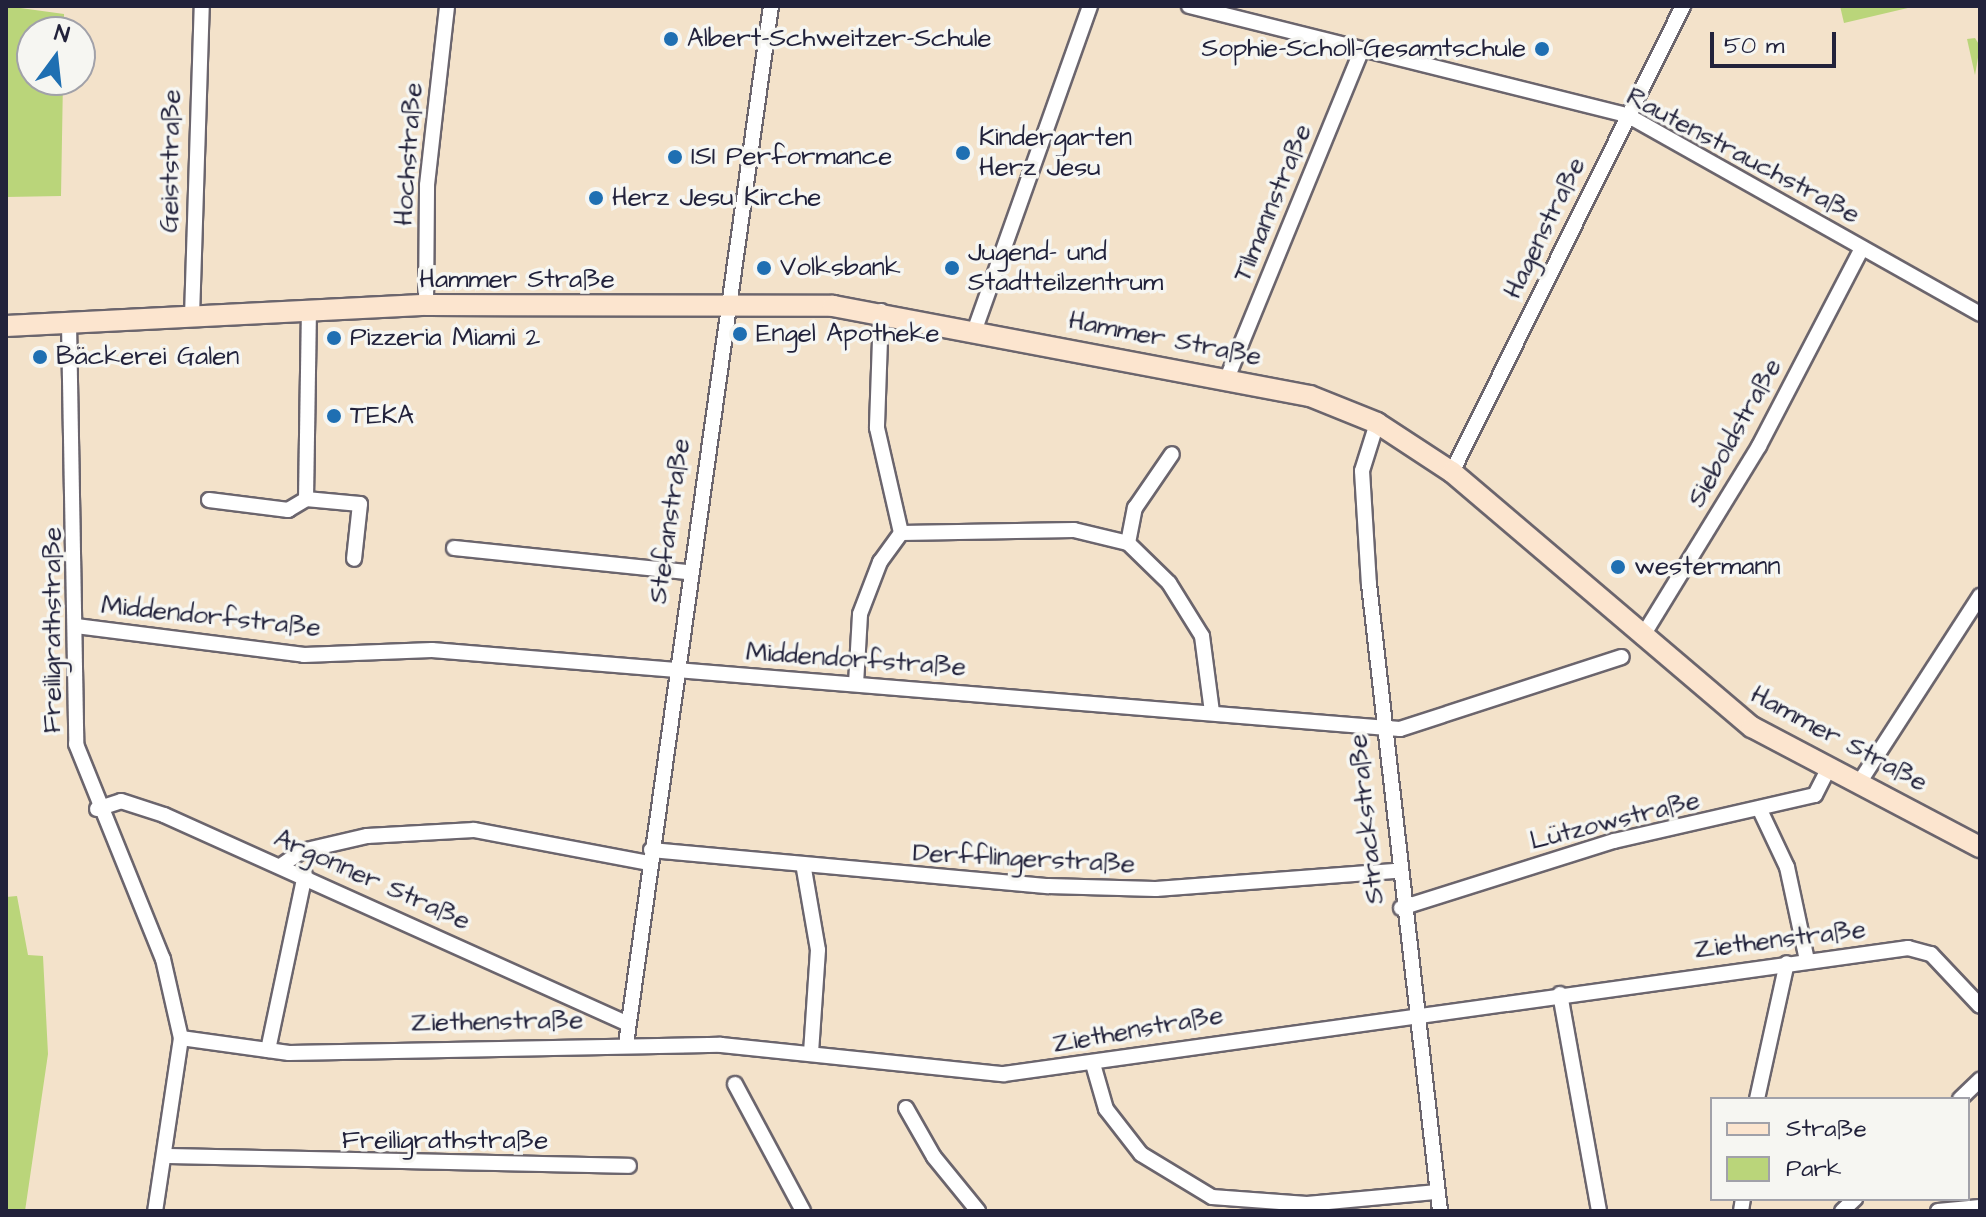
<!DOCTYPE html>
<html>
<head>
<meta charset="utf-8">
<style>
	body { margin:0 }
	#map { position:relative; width:1986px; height:1217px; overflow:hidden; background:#f3e2ca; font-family:"Architects Daughter",sans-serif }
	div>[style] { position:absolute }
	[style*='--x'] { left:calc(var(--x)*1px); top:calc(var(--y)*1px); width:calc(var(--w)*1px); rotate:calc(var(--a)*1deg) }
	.green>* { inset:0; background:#bad57a }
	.roads { filter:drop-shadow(2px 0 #6b656d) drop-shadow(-2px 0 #6b656d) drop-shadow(0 2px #6b656d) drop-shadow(0 -2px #6b656d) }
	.street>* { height:14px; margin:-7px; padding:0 7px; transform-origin:7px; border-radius:7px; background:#fff }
	.secondary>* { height:20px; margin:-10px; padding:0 10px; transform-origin:10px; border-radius:10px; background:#fce5cf }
	.dots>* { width:22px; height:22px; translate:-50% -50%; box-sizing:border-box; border:4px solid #f6f6f2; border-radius:50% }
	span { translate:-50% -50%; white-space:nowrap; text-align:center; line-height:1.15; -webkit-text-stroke:7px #f6f6f2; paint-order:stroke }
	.poi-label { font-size:26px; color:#22223b }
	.left { translate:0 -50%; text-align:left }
	.right { translate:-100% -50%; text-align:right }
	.street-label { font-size:26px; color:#22223b }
	.frame { position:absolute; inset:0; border:8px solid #22223b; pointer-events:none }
	.legend { position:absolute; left:1710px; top:1097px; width:260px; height:104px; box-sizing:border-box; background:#f6f6f2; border:2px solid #a1a1a9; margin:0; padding:10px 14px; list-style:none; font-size:24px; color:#22223b }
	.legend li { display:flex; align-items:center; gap:16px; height:40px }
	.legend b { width:40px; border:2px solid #a1a1a9 }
	.north { position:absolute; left:16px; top:16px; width:80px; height:80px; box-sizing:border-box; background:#f6f6f2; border:2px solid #a1a1a9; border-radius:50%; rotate:15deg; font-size:22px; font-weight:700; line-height:32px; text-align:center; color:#22223b }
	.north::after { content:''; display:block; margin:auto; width:28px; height:36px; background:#1f6fb2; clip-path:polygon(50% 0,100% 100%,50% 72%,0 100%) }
	.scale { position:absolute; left:1710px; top:32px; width:126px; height:36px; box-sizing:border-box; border:4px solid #22223b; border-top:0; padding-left:10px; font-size:24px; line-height:28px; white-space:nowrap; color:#22223b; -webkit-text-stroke:6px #f6f6f2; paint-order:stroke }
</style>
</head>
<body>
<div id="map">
	<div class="green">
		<i style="clip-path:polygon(6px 6px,64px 14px,64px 32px,32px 32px,32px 80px,63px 80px,61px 196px,6px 197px)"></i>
		<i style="clip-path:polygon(1840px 6px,1910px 6px,1912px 7px,1844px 23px)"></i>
		<i style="clip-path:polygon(1975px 38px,1980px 46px,1975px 75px,1967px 39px)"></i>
		<i style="clip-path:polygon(17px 896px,28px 955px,43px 956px,48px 1054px,25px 1211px,6px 1211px,6px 897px)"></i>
	</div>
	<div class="roads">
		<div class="street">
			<i style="--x:1189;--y:6;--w:451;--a:14"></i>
			<i style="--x:1627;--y:115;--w:405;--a:29.4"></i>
			<i style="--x:426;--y:305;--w:120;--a:-89.5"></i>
			<i style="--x:427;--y:185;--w:180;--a:-83.6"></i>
			<i style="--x:881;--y:311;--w:117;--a:92"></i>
			<i style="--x:877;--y:428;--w:108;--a:77.1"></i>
			<i style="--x:192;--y:317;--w:311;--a:-88.2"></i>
			<i style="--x:69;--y:323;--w:421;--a:89"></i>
			<i style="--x:76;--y:744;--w:232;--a:68"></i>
			<i style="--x:163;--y:959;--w:81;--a:77.2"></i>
			<i style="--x:181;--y:1038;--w:175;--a:98.5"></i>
			<i style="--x:975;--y:329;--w:343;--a:-70.4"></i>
			<i style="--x:1228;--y:376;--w:353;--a:-67.7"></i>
			<i style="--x:1377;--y:423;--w:50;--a:107.4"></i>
			<i style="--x:1362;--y:471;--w:113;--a:86.5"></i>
			<i style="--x:1369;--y:584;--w:631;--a:83.54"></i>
			<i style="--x:1452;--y:472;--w:520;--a:-63.63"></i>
			<i style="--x:306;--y:499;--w:54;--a:5.3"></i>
			<i style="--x:360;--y:504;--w:55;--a:96.2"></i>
			<i style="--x:209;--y:500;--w:80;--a:7.2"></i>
			<i style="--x:288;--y:510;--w:21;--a:-31"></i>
			<i style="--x:306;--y:499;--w:188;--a:-89.1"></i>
			<i style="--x:1128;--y:543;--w:36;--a:-79"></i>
			<i style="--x:1135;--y:508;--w:65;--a:-55.6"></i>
			<i style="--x:454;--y:548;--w:234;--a:5.9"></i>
			<i style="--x:76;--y:626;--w:230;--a:7.2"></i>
			<i style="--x:304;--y:655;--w:128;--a:-2.2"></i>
			<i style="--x:432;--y:650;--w:971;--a:4.67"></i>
			<i style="--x:1400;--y:729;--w:233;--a:-18"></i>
			<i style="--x:1642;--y:637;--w:224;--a:-58.5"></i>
			<i style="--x:1759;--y:446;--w:223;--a:-62.5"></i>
			<i style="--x:856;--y:684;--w:70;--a:-86.7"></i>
			<i style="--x:860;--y:614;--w:56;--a:-69"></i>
			<i style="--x:880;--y:562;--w:36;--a:-54"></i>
			<i style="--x:901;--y:533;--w:173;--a:-1"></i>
			<i style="--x:1074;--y:530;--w:56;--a:13.5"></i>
			<i style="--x:1128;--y:543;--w:57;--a:44.3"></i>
			<i style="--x:1169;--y:583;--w:62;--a:58.1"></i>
			<i style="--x:1202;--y:636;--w:77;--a:82.5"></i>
			<i style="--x:1859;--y:783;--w:223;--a:-57.1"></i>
			<i style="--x:97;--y:809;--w:25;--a:-18"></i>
			<i style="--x:121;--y:801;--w:45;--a:18"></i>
			<i style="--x:164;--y:815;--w:504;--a:24.23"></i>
			<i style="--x:1760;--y:810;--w:63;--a:64.7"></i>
			<i style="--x:1787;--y:867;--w:95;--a:77.9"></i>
			<i style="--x:651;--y:850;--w:399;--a:5.2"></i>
			<i style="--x:1048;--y:886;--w:108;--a:1.6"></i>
			<i style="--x:1156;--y:889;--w:242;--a:-4.3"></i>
			<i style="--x:282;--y:865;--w:24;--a:-35"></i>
			<i style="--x:302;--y:851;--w:67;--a:-13"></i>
			<i style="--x:367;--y:836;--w:107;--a:-3.2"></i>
			<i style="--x:474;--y:830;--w:177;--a:10.7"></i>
			<i style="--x:804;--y:869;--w:82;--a:80.2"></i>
			<i style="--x:818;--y:950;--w:104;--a:93.9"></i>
			<i style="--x:1401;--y:908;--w:223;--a:-17.5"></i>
			<i style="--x:1614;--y:841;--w:206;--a:-12.9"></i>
			<i style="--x:1815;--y:795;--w:29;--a:-63"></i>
			<i style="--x:1560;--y:994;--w:220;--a:79.8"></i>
			<i style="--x:181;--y:1038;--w:109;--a:7.9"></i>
			<i style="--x:289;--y:1053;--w:432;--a:-1.1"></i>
			<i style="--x:721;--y:1045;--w:284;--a:5.9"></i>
			<i style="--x:1004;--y:1074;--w:913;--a:-7.93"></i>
			<i style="--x:1908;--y:948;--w:24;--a:15"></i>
			<i style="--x:1931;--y:954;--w:71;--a:46.7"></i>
			<i style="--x:626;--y:1044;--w:1048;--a:-82.05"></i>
			<i style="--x:268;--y:1050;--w:179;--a:-78.1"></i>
			<i style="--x:1093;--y:1064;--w:47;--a:73.9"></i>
			<i style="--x:1106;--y:1109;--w:57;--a:52.1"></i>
			<i style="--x:1141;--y:1154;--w:83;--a:31.2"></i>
			<i style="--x:1212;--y:1197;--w:95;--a:4.2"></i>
			<i style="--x:1307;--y:1204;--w:131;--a:-5.3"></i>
			<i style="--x:735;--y:1084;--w:144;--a:61.8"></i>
			<i style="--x:1757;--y:1099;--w:139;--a:-77.6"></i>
			<i style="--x:1960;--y:1099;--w:28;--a:-44"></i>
			<i style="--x:906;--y:1108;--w:56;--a:60.3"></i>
			<i style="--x:934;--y:1157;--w:70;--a:50.8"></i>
			<i style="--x:164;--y:1156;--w:465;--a:1.2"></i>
			<i style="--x:1741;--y:1211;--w:12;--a:-81"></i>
			<i style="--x:1842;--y:1211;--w:18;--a:-43"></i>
			<i style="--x:1938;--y:1211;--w:42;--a:-5.4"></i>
		</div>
		<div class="secondary">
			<i style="--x:6;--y:326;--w:421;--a:-2.9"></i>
			<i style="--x:426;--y:305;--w:407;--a:0.1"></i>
			<i style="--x:833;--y:306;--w:485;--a:10.7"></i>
			<i style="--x:1310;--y:396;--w:72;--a:21.9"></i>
			<i style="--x:1377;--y:423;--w:90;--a:33.2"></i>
			<i style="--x:1452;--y:472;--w:394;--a:40.4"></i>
			<i style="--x:1752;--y:727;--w:258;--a:27.8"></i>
		</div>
	</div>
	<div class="dots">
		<i style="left:671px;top:39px;background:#1f6fb2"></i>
		<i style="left:1542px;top:49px;background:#1f6fb2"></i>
		<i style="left:963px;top:153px;background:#1f6fb2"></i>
		<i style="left:675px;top:157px;background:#1f6fb2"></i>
		<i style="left:596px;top:198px;background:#1f6fb2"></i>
		<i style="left:764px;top:268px;background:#1f6fb2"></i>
		<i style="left:952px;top:268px;background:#1f6fb2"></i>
		<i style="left:740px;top:334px;background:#1f6fb2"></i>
		<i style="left:334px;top:338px;background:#1f6fb2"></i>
		<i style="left:40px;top:357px;background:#1f6fb2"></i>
		<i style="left:334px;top:416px;background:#1f6fb2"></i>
		<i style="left:1618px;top:567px;background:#1f6fb2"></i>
	</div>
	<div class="poi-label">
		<span class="left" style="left:687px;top:39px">Albert-Schweitzer-Schule</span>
		<span class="right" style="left:1526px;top:49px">Sophie-Scholl-Gesamtschule</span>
		<span class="left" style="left:979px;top:153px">Kindergarten<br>Herz Jesu</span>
		<span class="left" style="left:691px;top:157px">ISI Performance</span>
		<span class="left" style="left:612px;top:198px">Herz Jesu Kirche</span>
		<span class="left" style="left:968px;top:268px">Jugend- und<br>Stadtteilzentrum</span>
		<span class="left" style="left:780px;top:268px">Volksbank</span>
		<span class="left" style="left:756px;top:334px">Engel Apotheke</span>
		<span class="left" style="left:350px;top:338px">Pizzeria Miami 2</span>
		<span class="left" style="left:56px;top:357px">Bäckerei Galen</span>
		<span class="left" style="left:350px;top:416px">TEKA</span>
		<span class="left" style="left:1634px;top:567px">westermann</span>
	</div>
	<div class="street-label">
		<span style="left:409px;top:154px;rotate:-86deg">Hochstraße</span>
		<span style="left:1743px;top:156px;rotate:28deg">Rautenstrauchstraße</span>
		<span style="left:171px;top:161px;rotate:-89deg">Geiststraße</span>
		<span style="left:1273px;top:203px;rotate:-68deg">Tilmannstraße</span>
		<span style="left:1545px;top:228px;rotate:-64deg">Hagenstraße</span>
		<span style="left:517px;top:280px">Hammer Straße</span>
		<span style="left:1165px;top:339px;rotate:11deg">Hammer Straße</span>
		<span style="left:1735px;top:433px;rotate:-61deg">Sieboldstraße</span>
		<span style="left:670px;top:521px;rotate:-82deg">Stefanstraße</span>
		<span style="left:211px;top:617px;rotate:6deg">Middendorfstraße</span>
		<span style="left:53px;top:630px;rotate:-90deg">Freiligrathstraße</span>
		<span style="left:856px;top:660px;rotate:4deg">Middendorfstraße</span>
		<span style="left:1839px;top:739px;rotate:28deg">Hammer Straße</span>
		<span style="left:1367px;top:819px;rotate:-96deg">Strackstraße</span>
		<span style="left:1615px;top:821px;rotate:-14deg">Lützowstraße</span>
		<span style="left:1024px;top:859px;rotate:3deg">Derfflingerstraße</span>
		<span style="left:372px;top:880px;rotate:24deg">Argonner Straße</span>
		<span style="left:1780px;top:940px;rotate:-7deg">Ziethenstraße</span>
		<span style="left:497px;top:1022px;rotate:-1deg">Ziethenstraße</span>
		<span style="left:1138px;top:1030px;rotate:-10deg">Ziethenstraße</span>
		<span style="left:445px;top:1141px">Freiligrathstraße</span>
	</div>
	<div class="frame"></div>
	<ul class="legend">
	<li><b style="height:10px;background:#fce5cf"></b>Straße</li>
	<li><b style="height:22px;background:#bad57a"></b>Park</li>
	</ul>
	<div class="north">N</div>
	<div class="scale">50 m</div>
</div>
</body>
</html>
